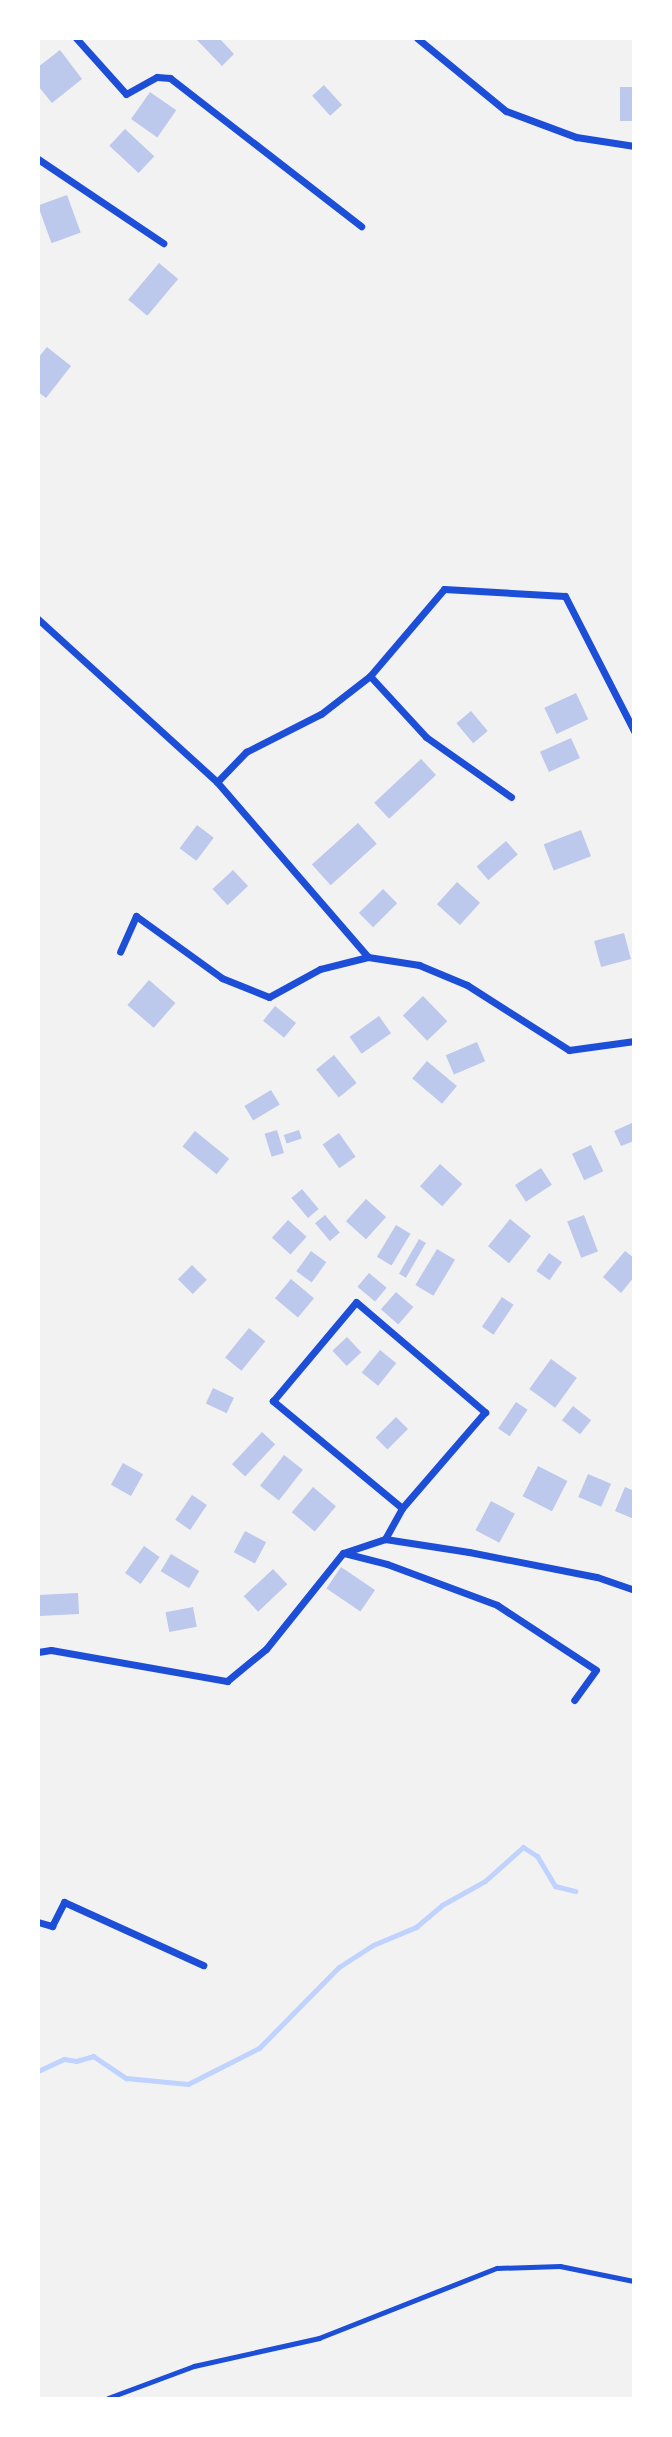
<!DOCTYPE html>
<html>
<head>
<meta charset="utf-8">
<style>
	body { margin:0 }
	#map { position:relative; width:672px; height:2437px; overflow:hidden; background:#f2f2f2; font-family:"Public Sans",sans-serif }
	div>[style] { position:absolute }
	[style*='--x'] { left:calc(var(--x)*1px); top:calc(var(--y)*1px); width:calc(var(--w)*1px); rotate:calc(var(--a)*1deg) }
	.stream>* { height:5px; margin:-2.5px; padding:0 2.5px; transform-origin:2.5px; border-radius:2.5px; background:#bfd3fe }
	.building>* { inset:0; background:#bdc9ec; transform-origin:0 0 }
	.service>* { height:4.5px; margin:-2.25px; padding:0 2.25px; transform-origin:2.25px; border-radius:2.25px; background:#1d4ed8 }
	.minor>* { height:7px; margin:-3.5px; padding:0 3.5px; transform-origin:3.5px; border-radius:3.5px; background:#1d4ed8 }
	span { translate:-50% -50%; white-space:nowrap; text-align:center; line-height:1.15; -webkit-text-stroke:5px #fff; paint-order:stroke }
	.frame { position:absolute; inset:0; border:40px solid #fff; pointer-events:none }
</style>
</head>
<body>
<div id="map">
	<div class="stream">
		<i style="--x:38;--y:2071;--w:29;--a:-25"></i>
		<i style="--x:64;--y:2059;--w:12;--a:9"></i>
		<i style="--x:76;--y:2061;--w:18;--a:-16"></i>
		<i style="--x:93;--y:2056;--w:40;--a:34"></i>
		<i style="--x:126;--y:2078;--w:62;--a:5.5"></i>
		<i style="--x:188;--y:2084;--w:80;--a:-26.9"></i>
		<i style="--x:259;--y:2048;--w:114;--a:-45.4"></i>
		<i style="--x:339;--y:1967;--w:40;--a:-32.9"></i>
		<i style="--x:373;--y:1945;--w:47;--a:-22.7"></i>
		<i style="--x:416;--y:1927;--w:34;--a:-40"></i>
		<i style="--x:442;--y:1905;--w:49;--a:-29.2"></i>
		<i style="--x:485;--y:1881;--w:51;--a:-41.8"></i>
		<i style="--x:523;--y:1847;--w:17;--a:33"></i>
		<i style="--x:537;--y:1856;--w:35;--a:59"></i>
		<i style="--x:555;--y:1886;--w:21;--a:14"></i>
	</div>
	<div class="building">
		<i style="clip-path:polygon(195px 38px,219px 38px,234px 54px,222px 66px)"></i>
		<i style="clip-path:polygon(60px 50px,82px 79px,52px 103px,38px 86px,38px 67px)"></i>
		<i style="left:324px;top:85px;width:27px;height:16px;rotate:48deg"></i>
		<i style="left:620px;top:87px;width:14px;height:34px"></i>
		<i style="left:150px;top:92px;width:32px;height:33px;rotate:35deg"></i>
		<i style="left:125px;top:129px;width:40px;height:23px;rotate:43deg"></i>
		<i style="left:67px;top:195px;width:40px;height:31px;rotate:70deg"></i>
		<i style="left:159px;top:263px;width:25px;height:48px;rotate:40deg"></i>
		<i style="clip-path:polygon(47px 347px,71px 366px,46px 398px,38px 392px,38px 358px)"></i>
		<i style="left:576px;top:693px;width:29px;height:35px;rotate:65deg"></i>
		<i style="left:471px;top:711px;width:26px;height:19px;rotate:50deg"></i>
		<i style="left:571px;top:738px;width:22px;height:34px;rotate:66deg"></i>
		<i style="left:421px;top:759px;width:22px;height:64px;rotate:47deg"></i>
		<i style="left:358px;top:823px;width:28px;height:62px;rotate:48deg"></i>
		<i style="left:197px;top:825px;width:21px;height:29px;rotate:37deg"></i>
		<i style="left:581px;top:830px;width:28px;height:40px;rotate:69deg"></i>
		<i style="left:506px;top:841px;width:18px;height:39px;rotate:49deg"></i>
		<i style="left:233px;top:870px;width:22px;height:28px;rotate:47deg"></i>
		<i style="left:457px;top:882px;width:31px;height:30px;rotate:42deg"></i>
		<i style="left:383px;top:889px;width:20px;height:34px;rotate:45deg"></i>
		<i style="left:624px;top:933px;width:27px;height:31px;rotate:75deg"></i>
		<i style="left:149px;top:980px;width:35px;height:33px;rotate:41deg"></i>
		<i style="left:423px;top:996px;width:35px;height:28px;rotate:46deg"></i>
		<i style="left:275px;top:1006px;width:27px;height:19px;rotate:39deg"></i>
		<i style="left:379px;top:1016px;width:21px;height:36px;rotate:55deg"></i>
		<i style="left:477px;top:1042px;width:21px;height:34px;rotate:67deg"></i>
		<i style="left:334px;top:1055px;width:36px;height:23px;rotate:51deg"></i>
		<i style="left:427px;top:1061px;width:39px;height:23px;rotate:40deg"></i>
		<i style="left:271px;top:1090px;width:17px;height:31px;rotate:59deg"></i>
		<i style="clip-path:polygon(634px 1122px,634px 1141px,621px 1146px,614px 1131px)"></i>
		<i style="left:277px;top:1130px;width:24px;height:13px;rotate:73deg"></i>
		<i style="left:299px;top:1130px;width:9px;height:16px;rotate:72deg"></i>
		<i style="left:195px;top:1131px;width:44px;height:20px;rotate:39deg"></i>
		<i style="left:339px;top:1133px;width:29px;height:20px;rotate:55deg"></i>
		<i style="left:591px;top:1145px;width:29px;height:21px;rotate:65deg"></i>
		<i style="left:440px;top:1164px;width:30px;height:30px;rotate:42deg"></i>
		<i style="left:541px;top:1168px;width:20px;height:31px;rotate:57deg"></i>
		<i style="left:302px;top:1189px;width:26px;height:14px;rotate:50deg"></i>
		<i style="left:366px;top:1199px;width:27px;height:30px;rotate:42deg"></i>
		<i style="left:325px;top:1215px;width:23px;height:13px;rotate:50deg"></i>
		<i style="left:584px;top:1215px;width:39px;height:18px;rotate:69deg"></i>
		<i style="left:510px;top:1219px;width:27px;height:35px;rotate:39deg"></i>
		<i style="left:288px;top:1220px;width:25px;height:24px;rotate:42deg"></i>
		<i style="left:396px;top:1225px;width:17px;height:37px;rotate:31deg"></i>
		<i style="left:419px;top:1239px;width:8px;height:40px;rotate:30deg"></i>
		<i style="left:437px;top:1249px;width:21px;height:42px;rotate:31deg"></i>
		<i style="left:311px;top:1251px;width:19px;height:25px;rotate:36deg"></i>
		<i style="clip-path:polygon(625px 1251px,634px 1258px,634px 1277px,621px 1293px,603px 1277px)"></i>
		<i style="left:549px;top:1253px;width:16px;height:22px;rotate:35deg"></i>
		<i style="left:192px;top:1265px;width:21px;height:20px;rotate:45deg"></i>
		<i style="left:369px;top:1273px;width:23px;height:18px;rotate:40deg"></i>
		<i style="left:291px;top:1279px;width:30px;height:25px;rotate:40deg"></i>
		<i style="left:396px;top:1292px;width:23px;height:23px;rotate:41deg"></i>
		<i style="left:502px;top:1297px;width:14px;height:36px;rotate:34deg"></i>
		<i style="left:249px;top:1328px;width:21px;height:38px;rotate:39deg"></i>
		<i style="left:347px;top:1337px;width:21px;height:20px;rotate:47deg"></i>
		<i style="left:380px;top:1350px;width:21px;height:29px;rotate:39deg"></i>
		<i style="left:551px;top:1359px;width:32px;height:37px;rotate:36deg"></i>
		<i style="left:213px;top:1388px;width:23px;height:17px;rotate:25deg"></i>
		<i style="left:516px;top:1402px;width:14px;height:32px;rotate:34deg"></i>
		<i style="left:573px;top:1406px;width:23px;height:18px;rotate:38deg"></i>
		<i style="left:396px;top:1417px;width:17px;height:29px;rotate:45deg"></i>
		<i style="left:262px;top:1432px;width:18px;height:44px;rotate:43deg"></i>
		<i style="left:284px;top:1455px;width:24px;height:39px;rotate:38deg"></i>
		<i style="left:123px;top:1463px;width:23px;height:25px;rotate:29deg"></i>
		<i style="left:538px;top:1466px;width:33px;height:34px;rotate:27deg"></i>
		<i style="left:588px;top:1474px;width:25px;height:25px;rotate:23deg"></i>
		<i style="left:313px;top:1487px;width:30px;height:33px;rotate:40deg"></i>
		<i style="clip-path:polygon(625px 1487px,634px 1491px,634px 1519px,615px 1511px)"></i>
		<i style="left:192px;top:1495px;width:18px;height:30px;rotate:34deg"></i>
		<i style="left:491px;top:1501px;width:27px;height:33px;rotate:28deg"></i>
		<i style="left:245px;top:1531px;width:24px;height:24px;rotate:28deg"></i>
		<i style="left:144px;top:1546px;width:19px;height:33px;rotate:35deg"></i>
		<i style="left:171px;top:1554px;width:33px;height:20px;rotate:31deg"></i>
		<i style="left:341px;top:1567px;width:41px;height:26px;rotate:34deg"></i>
		<i style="left:273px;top:1569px;width:21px;height:40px;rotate:47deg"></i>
		<i style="left:78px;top:1593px;width:21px;height:40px;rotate:87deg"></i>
		<i style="left:193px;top:1607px;width:20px;height:28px;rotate:79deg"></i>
	</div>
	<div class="service">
		<i style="--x:108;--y:2398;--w:92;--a:-20.4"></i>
		<i style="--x:194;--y:2366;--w:128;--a:-12.6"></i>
		<i style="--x:319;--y:2338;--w:191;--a:-21.5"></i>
		<i style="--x:497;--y:2268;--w:63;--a:-1.8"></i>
		<i style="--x:560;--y:2266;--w:76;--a:11.5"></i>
	</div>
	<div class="minor">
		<i style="--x:76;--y:38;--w:75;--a:48.2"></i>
		<i style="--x:126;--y:94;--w:35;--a:-29"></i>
		<i style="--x:157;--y:77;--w:13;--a:4"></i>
		<i style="--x:170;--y:78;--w:242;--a:37.8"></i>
		<i style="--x:417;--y:38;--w:115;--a:39.4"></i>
		<i style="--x:506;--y:111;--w:75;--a:20.4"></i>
		<i style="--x:576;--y:137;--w:59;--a:8.8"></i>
		<i style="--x:38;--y:159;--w:151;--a:33.9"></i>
		<i style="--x:38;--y:619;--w:242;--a:42.3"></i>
		<i style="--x:217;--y:782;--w:231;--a:49.2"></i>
		<i style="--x:368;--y:957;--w:49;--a:166"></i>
		<i style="--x:320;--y:969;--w:58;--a:151.2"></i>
		<i style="--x:269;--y:997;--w:51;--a:-158"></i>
		<i style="--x:222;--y:978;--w:106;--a:-144.2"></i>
		<i style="--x:136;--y:916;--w:39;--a:114"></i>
		<i style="--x:370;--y:676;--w:114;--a:-49.6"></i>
		<i style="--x:444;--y:589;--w:121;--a:3.3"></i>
		<i style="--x:565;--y:596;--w:152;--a:62.9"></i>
		<i style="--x:217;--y:782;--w:42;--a:-46"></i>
		<i style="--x:246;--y:752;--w:84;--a:-26.9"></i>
		<i style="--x:321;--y:714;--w:62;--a:-37.8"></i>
		<i style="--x:370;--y:676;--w:83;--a:47.4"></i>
		<i style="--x:426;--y:737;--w:104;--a:35.2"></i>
		<i style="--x:368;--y:957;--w:52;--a:8.9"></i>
		<i style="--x:419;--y:965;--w:52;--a:22.6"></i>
		<i style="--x:467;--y:985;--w:121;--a:32.5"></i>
		<i style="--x:569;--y:1050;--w:66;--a:-7.9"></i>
		<i style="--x:385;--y:1539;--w:35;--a:-61"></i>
		<i style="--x:402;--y:1508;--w:168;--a:-140.3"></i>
		<i style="--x:273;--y:1401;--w:129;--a:-50"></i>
		<i style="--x:356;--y:1302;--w:170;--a:40.5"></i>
		<i style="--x:485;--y:1412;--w:127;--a:130.8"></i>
		<i style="--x:344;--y:1553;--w:44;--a:14.3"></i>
		<i style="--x:387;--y:1564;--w:117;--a:20.4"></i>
		<i style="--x:497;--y:1605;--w:118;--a:33.3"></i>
		<i style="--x:596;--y:1670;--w:37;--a:126"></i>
		<i style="--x:38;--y:1652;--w:13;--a:-9"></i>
		<i style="--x:51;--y:1650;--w:179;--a:10"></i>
		<i style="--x:227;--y:1681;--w:50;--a:-39.4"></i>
		<i style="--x:266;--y:1649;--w:123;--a:-51.3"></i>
		<i style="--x:343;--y:1553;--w:44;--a:-18.4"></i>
		<i style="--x:385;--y:1539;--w:85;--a:8.8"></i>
		<i style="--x:469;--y:1552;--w:130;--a:11.1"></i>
		<i style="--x:597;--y:1577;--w:39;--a:19"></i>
		<i style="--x:38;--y:1922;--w:15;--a:16"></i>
		<i style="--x:52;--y:1926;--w:27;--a:-63"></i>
		<i style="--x:64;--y:1902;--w:153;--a:24.4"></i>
	</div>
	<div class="frame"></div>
</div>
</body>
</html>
